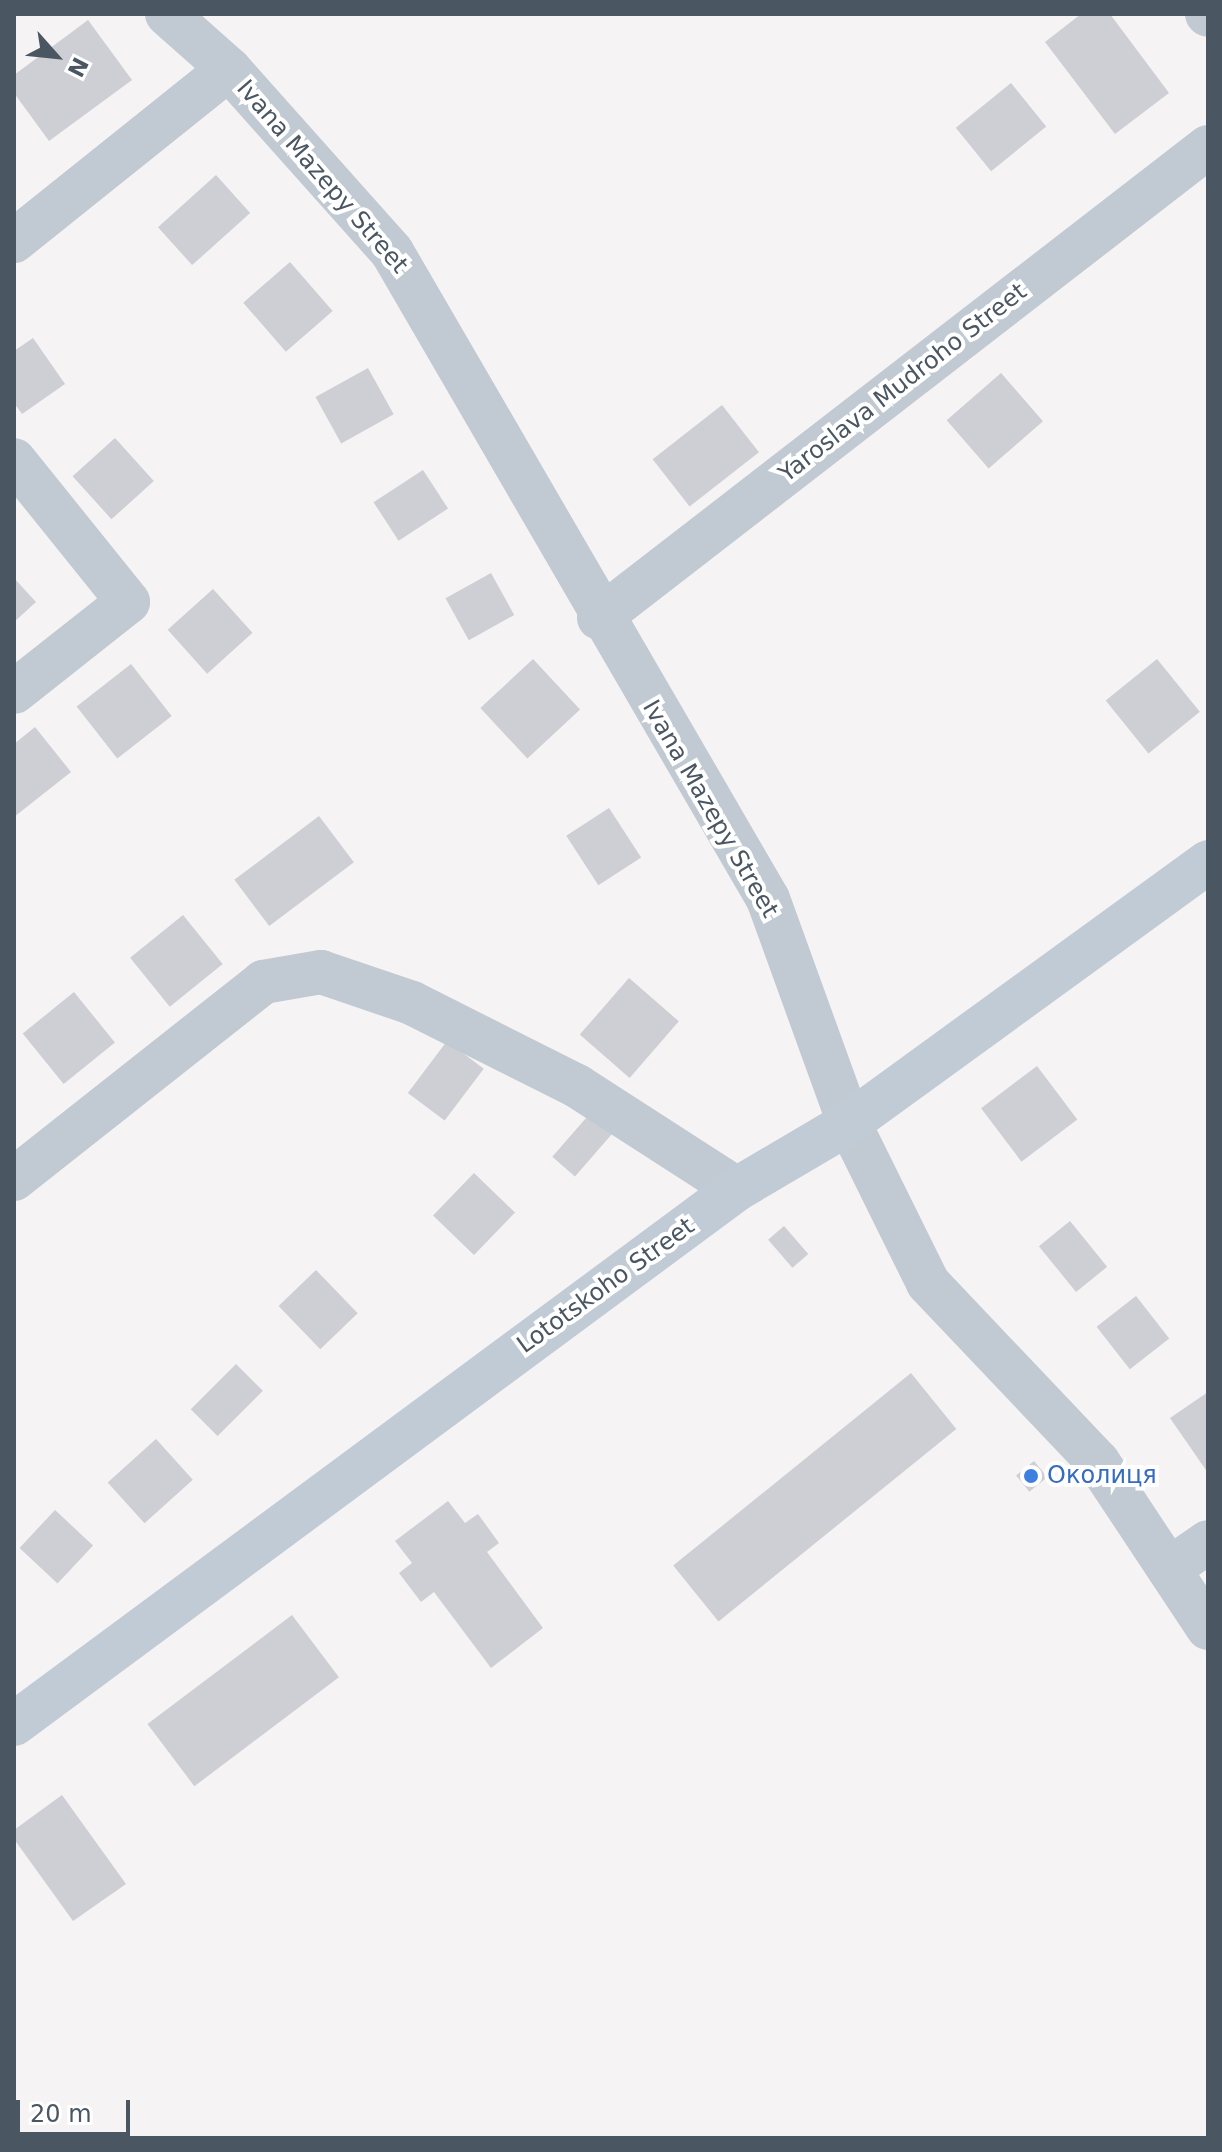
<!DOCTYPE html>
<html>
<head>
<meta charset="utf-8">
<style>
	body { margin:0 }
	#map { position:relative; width:1222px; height:2152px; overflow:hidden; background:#f5f3f3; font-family:"DejaVu Sans",sans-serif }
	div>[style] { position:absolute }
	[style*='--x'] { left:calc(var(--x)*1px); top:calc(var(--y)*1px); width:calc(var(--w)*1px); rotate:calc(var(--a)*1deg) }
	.building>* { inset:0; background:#cdcfd5; transform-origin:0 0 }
	.street>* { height:44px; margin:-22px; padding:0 22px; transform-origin:22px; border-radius:22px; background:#c1cad2 }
	.secondary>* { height:44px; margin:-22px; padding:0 22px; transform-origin:22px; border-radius:22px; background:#c1cbd6 }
	.dots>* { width:22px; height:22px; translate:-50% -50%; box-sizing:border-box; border:4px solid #fff; border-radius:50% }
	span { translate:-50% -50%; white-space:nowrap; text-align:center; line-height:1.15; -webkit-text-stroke:8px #fff; paint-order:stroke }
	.street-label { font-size:24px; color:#4a5661 }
	.shop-label { font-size:24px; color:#366cbe }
	.left { translate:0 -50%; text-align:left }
	.frame { position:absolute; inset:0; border:16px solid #4a5661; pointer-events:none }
	.north { position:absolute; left:16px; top:16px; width:80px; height:80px; -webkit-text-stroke:6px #fff; paint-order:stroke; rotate:117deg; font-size:22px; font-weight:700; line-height:32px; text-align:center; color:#4a5661 }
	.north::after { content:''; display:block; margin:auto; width:28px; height:36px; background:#4a5661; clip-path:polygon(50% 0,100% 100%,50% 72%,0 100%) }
	.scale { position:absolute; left:16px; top:2100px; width:114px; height:36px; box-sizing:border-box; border:4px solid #4a5661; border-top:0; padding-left:10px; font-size:24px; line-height:28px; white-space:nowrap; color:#4a5661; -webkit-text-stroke:6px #fff; paint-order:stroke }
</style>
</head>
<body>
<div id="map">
	<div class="building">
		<i style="clip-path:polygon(1081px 14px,1110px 14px,1169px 93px,1115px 134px,1045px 42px)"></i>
		<i style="clip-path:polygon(88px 20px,132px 80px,49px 141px,14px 93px,14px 75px)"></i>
		<i style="left:1011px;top:83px;width:56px;height:71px;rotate:51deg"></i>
		<i style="left:216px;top:175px;width:51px;height:78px;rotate:48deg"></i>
		<i style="left:290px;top:262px;width:65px;height:62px;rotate:49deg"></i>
		<i style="clip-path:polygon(33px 338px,65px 384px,22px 414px,14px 403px,14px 351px)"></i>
		<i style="left:368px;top:368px;width:53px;height:60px;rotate:61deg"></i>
		<i style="left:1001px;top:373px;width:64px;height:72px;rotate:49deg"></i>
		<i style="left:722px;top:405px;width:60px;height:88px;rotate:52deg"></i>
		<i style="left:115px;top:438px;width:58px;height:57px;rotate:48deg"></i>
		<i style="left:423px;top:470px;width:46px;height:59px;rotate:57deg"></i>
		<i style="left:491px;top:573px;width:48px;height:52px;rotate:61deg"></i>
		<i style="clip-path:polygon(14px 578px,36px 602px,14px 622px)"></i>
		<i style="left:213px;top:589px;width:59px;height:61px;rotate:48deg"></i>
		<i style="left:533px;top:659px;width:69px;height:72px;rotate:47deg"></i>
		<i style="left:1157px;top:659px;width:68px;height:66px;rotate:51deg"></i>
		<i style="left:131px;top:664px;width:66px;height:69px;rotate:52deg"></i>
		<i style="clip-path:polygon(35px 727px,71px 772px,14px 817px,14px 744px)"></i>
		<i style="left:609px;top:808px;width:59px;height:51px;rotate:57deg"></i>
		<i style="left:319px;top:816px;width:58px;height:106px;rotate:53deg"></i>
		<i style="left:183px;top:915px;width:63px;height:68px;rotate:51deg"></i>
		<i style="left:629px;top:978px;width:66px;height:75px;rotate:41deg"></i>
		<i style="left:74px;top:992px;width:65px;height:66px;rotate:51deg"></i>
		<i style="left:447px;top:1041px;width:46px;height:65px;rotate:37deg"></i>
		<i style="left:1037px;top:1066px;width:67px;height:70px;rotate:53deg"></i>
		<i style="left:593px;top:1110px;width:30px;height:62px;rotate:41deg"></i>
		<i style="left:474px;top:1173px;width:57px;height:59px;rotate:44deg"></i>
		<i style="left:1070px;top:1221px;width:59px;height:40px;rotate:51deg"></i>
		<i style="left:784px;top:1226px;width:37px;height:21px;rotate:49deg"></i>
		<i style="left:316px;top:1270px;width:60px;height:52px;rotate:46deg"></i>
		<i style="left:1136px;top:1296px;width:54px;height:50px;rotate:52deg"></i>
		<i style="left:236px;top:1364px;width:38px;height:64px;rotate:45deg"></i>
		<i style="left:911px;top:1373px;width:72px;height:306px;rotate:51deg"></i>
		<i style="clip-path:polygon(1208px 1392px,1208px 1473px,1170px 1418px)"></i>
		<i style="left:156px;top:1439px;width:55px;height:65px;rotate:48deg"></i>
		<i style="left:1034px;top:1461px;width:21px;height:23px;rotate:51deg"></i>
		<i style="clip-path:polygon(448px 1501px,465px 1523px,478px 1514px,499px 1543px,487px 1552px,543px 1628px,491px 1668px,434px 1592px,421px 1602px,399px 1573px,412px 1563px,395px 1541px)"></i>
		<i style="left:55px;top:1510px;width:52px;height:52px;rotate:43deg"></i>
		<i style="left:292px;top:1615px;width:78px;height:181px;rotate:53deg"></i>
		<i style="clip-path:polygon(62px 1795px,126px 1884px,73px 1921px,14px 1839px,14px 1830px)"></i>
	</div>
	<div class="street">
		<i style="--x:167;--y:14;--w:83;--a:41.6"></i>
		<i style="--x:229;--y:69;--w:245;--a:48.3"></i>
		<i style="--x:392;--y:252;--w:748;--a:59.84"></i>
		<i style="--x:768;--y:899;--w:238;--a:70.1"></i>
		<i style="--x:849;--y:1123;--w:178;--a:63.7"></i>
		<i style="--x:928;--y:1283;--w:247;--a:46.5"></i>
		<i style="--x:1098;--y:1462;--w:199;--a:56.5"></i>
		<i style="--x:1207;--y:14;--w:1;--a:45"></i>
		<i style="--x:14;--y:241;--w:275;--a:-38.7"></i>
		<i style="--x:14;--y:460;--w:182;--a:51.2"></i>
		<i style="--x:128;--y:602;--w:145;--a:141.7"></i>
		<i style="--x:599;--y:618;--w:770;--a:-37.72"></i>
		<i style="--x:14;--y:1179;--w:318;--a:-38.3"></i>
		<i style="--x:263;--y:982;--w:59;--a:-9.8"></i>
		<i style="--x:321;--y:972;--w:96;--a:18.8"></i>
		<i style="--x:412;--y:1003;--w:185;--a:26.7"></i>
		<i style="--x:577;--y:1086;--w:190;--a:32.8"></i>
		<i style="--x:1169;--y:1569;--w:47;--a:-34.7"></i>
	</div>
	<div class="secondary">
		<i style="--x:14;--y:1724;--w:899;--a:-36.5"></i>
		<i style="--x:737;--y:1189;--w:130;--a:-30.5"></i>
		<i style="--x:849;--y:1123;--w:444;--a:-36"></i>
	</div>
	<div class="dots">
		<i style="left:1031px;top:1476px;background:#3f7fe0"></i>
	</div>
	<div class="street-label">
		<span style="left:322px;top:177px;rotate:49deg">Ivana Mazepy Street</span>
		<span style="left:903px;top:383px;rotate:-38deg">Yaroslava Mudroho Street</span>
		<span style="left:710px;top:809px;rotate:60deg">Ivana Mazepy Street</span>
		<span style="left:606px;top:1286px;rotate:-36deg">Lototskoho Street</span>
	</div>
	<div class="shop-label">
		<span class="left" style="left:1047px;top:1476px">Околиця</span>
	</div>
	<div class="frame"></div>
	<div class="north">N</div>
	<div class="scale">20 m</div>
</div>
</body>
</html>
